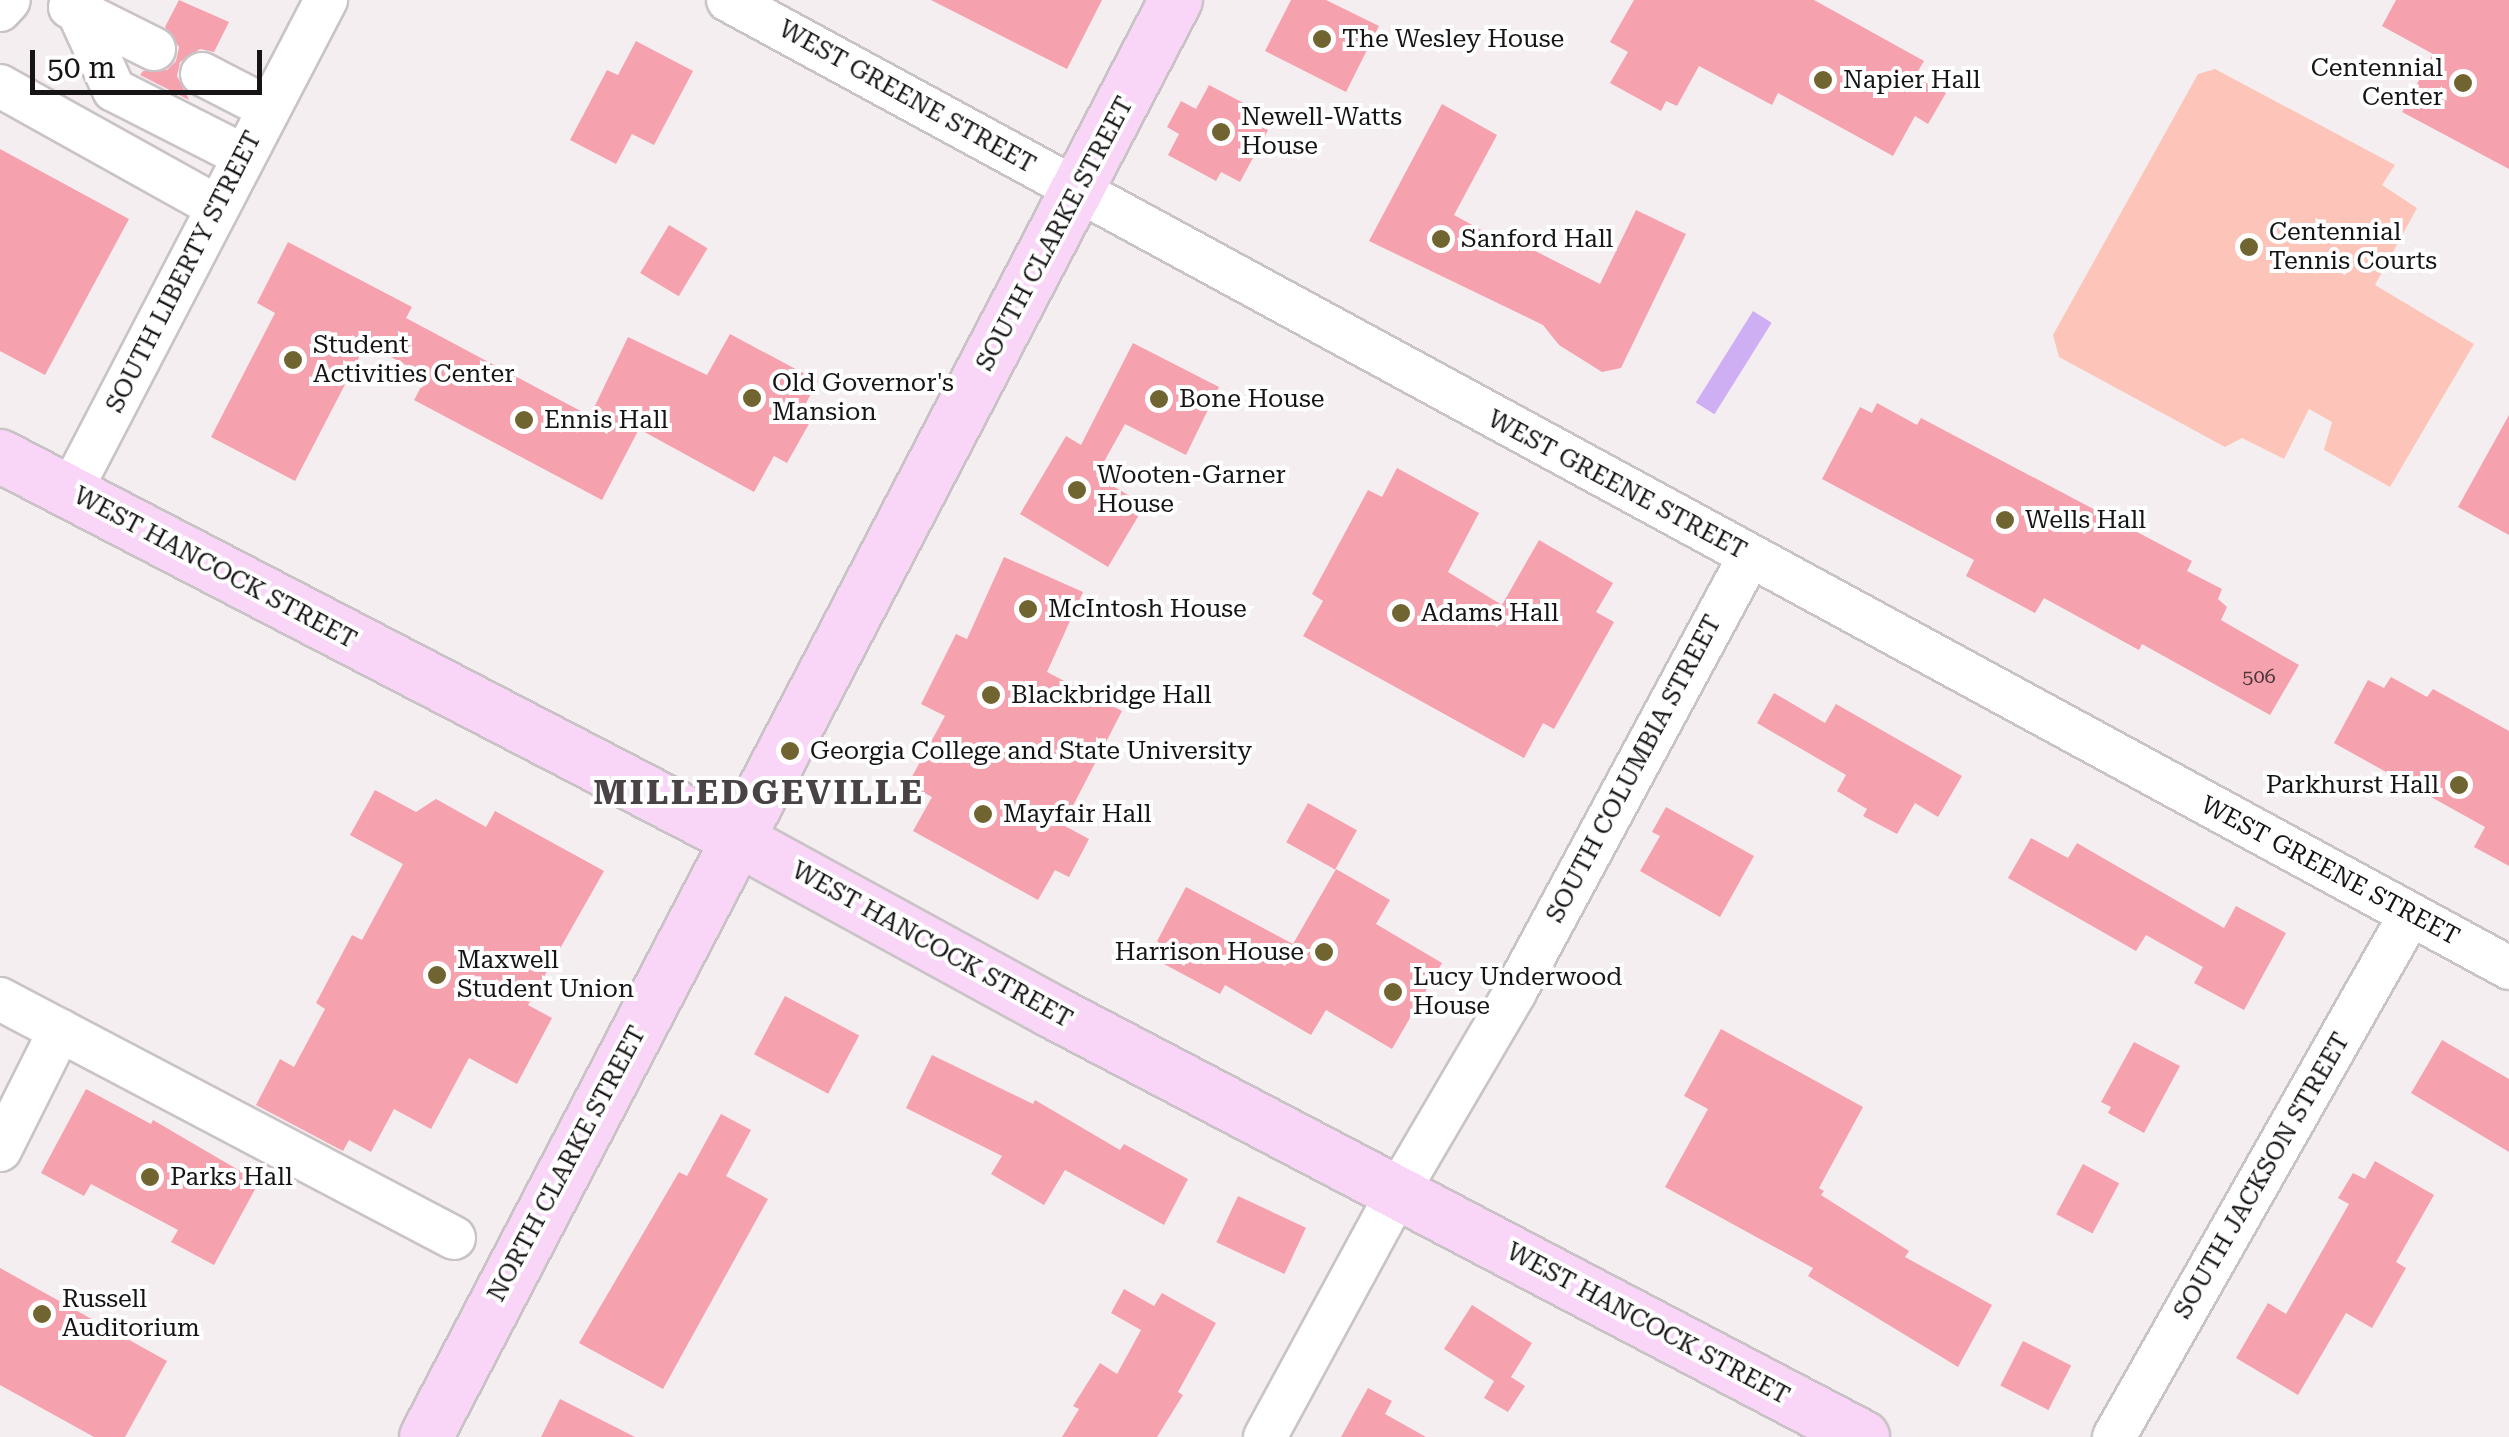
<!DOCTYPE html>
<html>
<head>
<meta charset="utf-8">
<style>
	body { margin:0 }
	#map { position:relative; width:2509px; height:1437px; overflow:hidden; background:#f5eef1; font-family:"Roboto Serif",serif }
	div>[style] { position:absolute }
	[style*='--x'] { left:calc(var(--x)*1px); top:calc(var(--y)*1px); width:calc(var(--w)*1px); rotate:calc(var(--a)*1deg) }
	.green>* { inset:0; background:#fdc5b9 }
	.water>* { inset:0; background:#ceaff3; transform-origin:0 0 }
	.building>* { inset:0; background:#f5a2ae; transform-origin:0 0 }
	.roads { filter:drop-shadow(2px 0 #cac3c6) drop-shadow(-2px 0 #cac3c6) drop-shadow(0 2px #cac3c6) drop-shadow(0 -2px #cac3c6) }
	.minor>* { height:42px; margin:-21px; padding:0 21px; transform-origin:21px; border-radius:21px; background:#fff }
	.major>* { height:52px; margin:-26px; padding:0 26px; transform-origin:26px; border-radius:26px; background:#f9d6f8 }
	.dots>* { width:28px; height:28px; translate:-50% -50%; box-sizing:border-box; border:5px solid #fff; border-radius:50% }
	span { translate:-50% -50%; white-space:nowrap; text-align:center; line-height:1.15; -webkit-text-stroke:8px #fff; paint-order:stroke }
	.number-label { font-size:20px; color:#4e383b }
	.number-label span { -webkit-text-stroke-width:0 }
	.poi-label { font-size:25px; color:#161415 }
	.left { translate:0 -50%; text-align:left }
	.right { translate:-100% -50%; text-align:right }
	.street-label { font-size:25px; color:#161415 }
	.district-label { font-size:35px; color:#494345; font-weight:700; letter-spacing:2.5px }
	.scale { position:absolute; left:30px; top:50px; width:232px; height:45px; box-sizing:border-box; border:5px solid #161415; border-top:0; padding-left:12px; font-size:30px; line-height:35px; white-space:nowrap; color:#161415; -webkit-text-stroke:8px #fff; paint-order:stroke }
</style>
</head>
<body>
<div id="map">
	<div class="green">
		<i style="clip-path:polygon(2215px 69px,2395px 165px,2382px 185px,2417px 208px,2375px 285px,2474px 344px,2390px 487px,2324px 450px,2332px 422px,2309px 409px,2284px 459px,2242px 438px,2225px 447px,2059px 357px,2053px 335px,2198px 74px)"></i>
	</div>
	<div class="water">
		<i style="left:1753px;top:311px;width:22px;height:108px;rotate:32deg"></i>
	</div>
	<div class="building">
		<i style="clip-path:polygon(179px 0,229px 22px,214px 52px,200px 49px,180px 62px,177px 76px,189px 100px,140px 75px,143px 71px,167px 70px,176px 61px,179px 47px,165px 27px)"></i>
		<i style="clip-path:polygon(931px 0,1102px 0,1067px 69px)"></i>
		<i style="clip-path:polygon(1291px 0,1326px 0,1379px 26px,1346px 92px,1265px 51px)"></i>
		<i style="clip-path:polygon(1634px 0,1814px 0,1924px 61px,1915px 76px,1946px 93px,1928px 124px,1915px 116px,1893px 156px,1778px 93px,1772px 105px,1699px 66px,1677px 106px,1666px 101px,1661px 111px,1610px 83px,1628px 52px,1610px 42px)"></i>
		<i style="clip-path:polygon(2396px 0,2509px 0,2509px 169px,2402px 112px,2433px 54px,2382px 26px)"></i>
		<i style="clip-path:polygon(636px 41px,693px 71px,654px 145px,632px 134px,616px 164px,570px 140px,607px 70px,618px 75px)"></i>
		<i style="clip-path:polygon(1209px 85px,1255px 109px,1249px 120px,1268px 130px,1240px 182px,1221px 172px,1216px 181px,1168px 155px,1179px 134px,1167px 127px,1181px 101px,1196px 109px)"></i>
		<i style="clip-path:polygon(1442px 104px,1497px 135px,1454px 215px,1496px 238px,1506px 236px,1600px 284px,1636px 210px,1686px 234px,1621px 368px,1602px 372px,1559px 345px,1543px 325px,1369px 241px)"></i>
		<i style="clip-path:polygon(0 149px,129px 219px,45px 375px,0 351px)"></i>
		<i style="left:669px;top:225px;width:45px;height:56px;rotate:31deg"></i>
		<i style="clip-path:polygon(288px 242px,412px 307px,406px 318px,590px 416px,628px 337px,707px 375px,730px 334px,818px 381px,799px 416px,810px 422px,787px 463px,774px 456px,754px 492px,639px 429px,602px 500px,414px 400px,427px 376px,366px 344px,295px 481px,211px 437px,275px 313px,257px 303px)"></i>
		<i style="clip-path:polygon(1133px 343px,1219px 387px,1186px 455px,1125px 424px,1096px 476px,1145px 505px,1108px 567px,1020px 514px,1066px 436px,1081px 445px)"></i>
		<i style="clip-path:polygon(1877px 403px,1917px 425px,1921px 418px,2192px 561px,2187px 571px,2222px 589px,2218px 599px,2227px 607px,2221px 620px,2299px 665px,2270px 715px,2142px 644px,2139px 650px,2044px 598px,2035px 613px,1966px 576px,1974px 560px,1822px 479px,1860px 407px,1872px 413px)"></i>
		<i style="clip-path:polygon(2509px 415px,2509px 535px,2458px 507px)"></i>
		<i style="clip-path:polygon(1397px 468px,1479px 513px,1448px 572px,1502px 605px,1539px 540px,1613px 583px,1596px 612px,1614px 622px,1554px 729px,1543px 723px,1524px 758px,1303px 636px,1323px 601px,1312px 594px,1368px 490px,1382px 497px)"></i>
		<i style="clip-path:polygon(1004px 557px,1083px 592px,1047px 672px,1122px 711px,1063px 825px,1089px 839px,1069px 877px,1055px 870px,1038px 900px,913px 831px,932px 797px,908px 784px,945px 716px,921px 704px,956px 634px,967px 639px)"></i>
		<i style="clip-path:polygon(2391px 677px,2427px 697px,2433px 689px,2509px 731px,2509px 866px,2474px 847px,2485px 827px,2334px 743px,2368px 680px,2384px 688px)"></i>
		<i style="clip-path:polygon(1774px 693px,1825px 723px,1836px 704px,1962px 776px,1938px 817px,1915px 803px,1897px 834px,1863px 816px,1867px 809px,1837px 791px,1846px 775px,1757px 723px)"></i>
		<i style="clip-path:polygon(375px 790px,416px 812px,436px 799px,486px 827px,495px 811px,604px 871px,528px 1005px,552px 1018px,517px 1084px,469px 1058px,431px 1129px,394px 1109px,371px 1152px,349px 1140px,343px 1151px,256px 1105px,280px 1059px,294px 1067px,325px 1009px,316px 1003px,352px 935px,362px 940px,403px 864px,350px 835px)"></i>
		<i style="left:1308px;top:803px;width:56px;height:45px;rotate:29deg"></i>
		<i style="clip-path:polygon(1666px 807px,1754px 856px,1720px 917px,1640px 871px,1660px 836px,1652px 832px)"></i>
		<i style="clip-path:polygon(2031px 838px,2068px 858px,2077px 843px,2224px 928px,2236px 906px,2286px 933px,2244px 1010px,2194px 983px,2203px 967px,2146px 935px,2136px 951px,2008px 878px)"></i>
		<i style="clip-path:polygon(1336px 869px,1390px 900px,1376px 924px,1442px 963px,1392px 1049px,1326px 1010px,1311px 1035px,1225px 985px,1220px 994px,1149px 956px,1186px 887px,1293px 944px)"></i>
		<i style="left:785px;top:996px;width:84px;height:66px;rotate:28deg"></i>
		<i style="clip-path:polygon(1721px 1029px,1863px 1107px,1819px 1188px,1824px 1191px,1821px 1195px,1909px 1251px,1905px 1257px,1992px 1305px,1958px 1367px,1808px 1276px,1813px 1268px,1665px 1187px,1708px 1109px,1684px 1096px)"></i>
		<i style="clip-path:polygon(2442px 1040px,2509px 1079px,2509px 1152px,2411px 1093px)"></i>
		<i style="clip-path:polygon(2134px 1042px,2180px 1066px,2144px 1133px,2108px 1113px,2111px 1107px,2101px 1102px)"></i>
		<i style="clip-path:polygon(932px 1055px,1033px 1104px,1035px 1100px,1120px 1150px,1124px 1144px,1188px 1179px,1164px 1225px,1065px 1170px,1044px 1205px,991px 1174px,1002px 1156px,906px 1108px)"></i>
		<i style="clip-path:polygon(86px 1089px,151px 1124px,153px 1120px,259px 1182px,214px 1265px,171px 1242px,178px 1230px,91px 1184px,84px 1196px,41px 1173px)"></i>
		<i style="clip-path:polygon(721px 1114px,751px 1130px,726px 1176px,768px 1199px,663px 1389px,579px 1343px,679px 1172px,687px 1176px)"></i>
		<i style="clip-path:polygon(2375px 1161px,2434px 1195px,2396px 1262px,2406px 1268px,2372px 1328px,2346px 1313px,2298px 1395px,2236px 1358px,2268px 1303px,2286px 1314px,2349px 1204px,2338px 1198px,2353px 1173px,2365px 1179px)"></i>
		<i style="left:2083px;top:1164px;width:41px;height:57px;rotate:28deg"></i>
		<i style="left:1238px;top:1196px;width:75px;height:51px;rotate:25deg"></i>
		<i style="clip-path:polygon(0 1268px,167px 1361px,125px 1437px,94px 1437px,0 1385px)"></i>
		<i style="clip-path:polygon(1124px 1289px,1154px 1306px,1162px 1293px,1216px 1323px,1178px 1392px,1183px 1395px,1157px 1437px,1062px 1437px,1079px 1409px,1073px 1406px,1100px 1363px,1117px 1374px,1141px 1330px,1111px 1313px)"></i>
		<i style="clip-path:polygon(1472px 1305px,1532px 1343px,1511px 1377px,1525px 1386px,1508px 1412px,1484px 1398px,1494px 1381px,1444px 1349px)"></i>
		<i style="left:2023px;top:1341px;width:54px;height:50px;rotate:27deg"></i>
		<i style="clip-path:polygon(1368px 1388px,1392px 1401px,1385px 1414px,1426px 1437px,1341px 1437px)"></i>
		<i style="clip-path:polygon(560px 1399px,635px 1437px,541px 1437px)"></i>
	</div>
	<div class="roads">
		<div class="minor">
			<i style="--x:728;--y:0;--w:2027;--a:28.52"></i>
			<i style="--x:70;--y:7;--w:94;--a:26.6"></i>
			<i style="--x:0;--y:10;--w:13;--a:-48"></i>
			<i style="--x:78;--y:11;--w:87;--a:65.5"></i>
			<i style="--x:114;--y:90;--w:146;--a:26.9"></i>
			<i style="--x:202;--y:74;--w:74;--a:27.3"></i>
			<i style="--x:0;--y:86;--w:248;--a:29.1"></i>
			<i style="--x:70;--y:492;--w:555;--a:-62.51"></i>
			<i style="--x:0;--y:999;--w:513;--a:27.76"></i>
			<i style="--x:0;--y:1150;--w:134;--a:-63.4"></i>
			<i style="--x:1265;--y:1437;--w:281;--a:-61.5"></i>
			<i style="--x:1399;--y:1190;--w:229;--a:-59.6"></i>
			<i style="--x:1515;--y:992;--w:494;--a:-61.7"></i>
			<i style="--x:2114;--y:1437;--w:600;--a:-60.44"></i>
		</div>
		<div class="major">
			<i style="--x:0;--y:456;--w:831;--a:27.46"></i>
			<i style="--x:737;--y:839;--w:358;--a:28.7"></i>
			<i style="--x:1051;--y:1011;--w:917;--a:27.68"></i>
			<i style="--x:426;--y:1437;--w:1621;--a:-62.44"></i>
		</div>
	</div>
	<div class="dots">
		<i style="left:1322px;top:39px;background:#706431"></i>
		<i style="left:1823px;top:80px;background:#706431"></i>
		<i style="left:2463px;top:83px;background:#706431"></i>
		<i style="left:1221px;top:132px;background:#706431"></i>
		<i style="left:1441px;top:239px;background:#706431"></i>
		<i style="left:2249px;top:247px;background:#706431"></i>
		<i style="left:293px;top:360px;background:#706431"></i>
		<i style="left:752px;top:398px;background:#706431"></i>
		<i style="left:1159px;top:399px;background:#706431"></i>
		<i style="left:524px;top:420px;background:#706431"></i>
		<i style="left:1077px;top:490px;background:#706431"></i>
		<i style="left:2005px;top:520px;background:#706431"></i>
		<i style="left:1028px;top:609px;background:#706431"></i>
		<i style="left:1401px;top:613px;background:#706431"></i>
		<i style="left:991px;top:695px;background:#706431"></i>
		<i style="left:790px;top:751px;background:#706431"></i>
		<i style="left:2459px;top:785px;background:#706431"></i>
		<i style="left:983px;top:814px;background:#706431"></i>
		<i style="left:1324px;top:952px;background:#706431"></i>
		<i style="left:437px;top:975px;background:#706431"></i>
		<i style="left:1393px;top:992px;background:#706431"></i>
		<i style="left:150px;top:1177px;background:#706431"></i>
		<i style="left:42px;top:1314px;background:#706431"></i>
	</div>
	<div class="number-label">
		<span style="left:2259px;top:676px">506</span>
	</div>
	<div class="poi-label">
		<span class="left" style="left:1342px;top:39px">The Wesley House</span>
		<span class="right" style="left:2443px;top:83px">Centennial<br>Center</span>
		<span class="left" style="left:1843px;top:80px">Napier Hall</span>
		<span class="left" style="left:1241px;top:132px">Newell-Watts<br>House</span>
		<span class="left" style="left:2269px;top:247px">Centennial<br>Tennis Courts</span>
		<span class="left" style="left:1461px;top:239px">Sanford Hall</span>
		<span class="left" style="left:313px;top:360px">Student<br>Activities Center</span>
		<span class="left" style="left:772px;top:398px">Old Governor's<br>Mansion</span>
		<span class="left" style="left:1179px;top:399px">Bone House</span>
		<span class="left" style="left:544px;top:420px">Ennis Hall</span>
		<span class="left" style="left:1097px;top:490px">Wooten-Garner<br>House</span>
		<span class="left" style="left:2025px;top:520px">Wells Hall</span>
		<span class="left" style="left:1048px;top:609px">McIntosh House</span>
		<span class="left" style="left:1421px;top:613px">Adams Hall</span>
		<span class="left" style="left:1011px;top:695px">Blackbridge Hall</span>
		<span class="left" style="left:810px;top:751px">Georgia College and State University</span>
		<span class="right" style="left:2439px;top:785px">Parkhurst Hall</span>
		<span class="left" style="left:1003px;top:814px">Mayfair Hall</span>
		<span class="right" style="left:1304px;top:952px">Harrison House</span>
		<span class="left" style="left:457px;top:975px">Maxwell<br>Student Union</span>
		<span class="left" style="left:1413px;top:992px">Lucy Underwood<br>House</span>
		<span class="left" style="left:170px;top:1177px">Parks Hall</span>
		<span class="left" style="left:62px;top:1314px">Russell<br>Auditorium</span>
	</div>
	<div class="street-label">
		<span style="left:907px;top:97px;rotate:29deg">WEST GREENE STREET</span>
		<span style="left:1055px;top:234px;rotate:-62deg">SOUTH CLARKE STREET</span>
		<span style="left:184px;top:272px;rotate:-63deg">SOUTH LIBERTY STREET</span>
		<span style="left:1617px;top:485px;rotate:28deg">WEST GREENE STREET</span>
		<span style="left:215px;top:568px;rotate:28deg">WEST HANCOCK STREET</span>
		<span style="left:1634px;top:769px;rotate:-62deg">SOUTH COLUMBIA STREET</span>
		<span style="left:2330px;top:871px;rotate:28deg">WEST GREENE STREET</span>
		<span style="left:932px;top:945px;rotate:29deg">WEST HANCOCK STREET</span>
		<span style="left:567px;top:1164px;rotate:-62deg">NORTH CLARKE STREET</span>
		<span style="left:2262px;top:1176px;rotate:-60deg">SOUTH JACKSON STREET</span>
		<span style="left:1648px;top:1324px;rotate:28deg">WEST HANCOCK STREET</span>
	</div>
	<div class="district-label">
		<span style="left:759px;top:793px">MILLEDGEVILLE</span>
	</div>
	<div class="scale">50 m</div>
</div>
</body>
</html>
